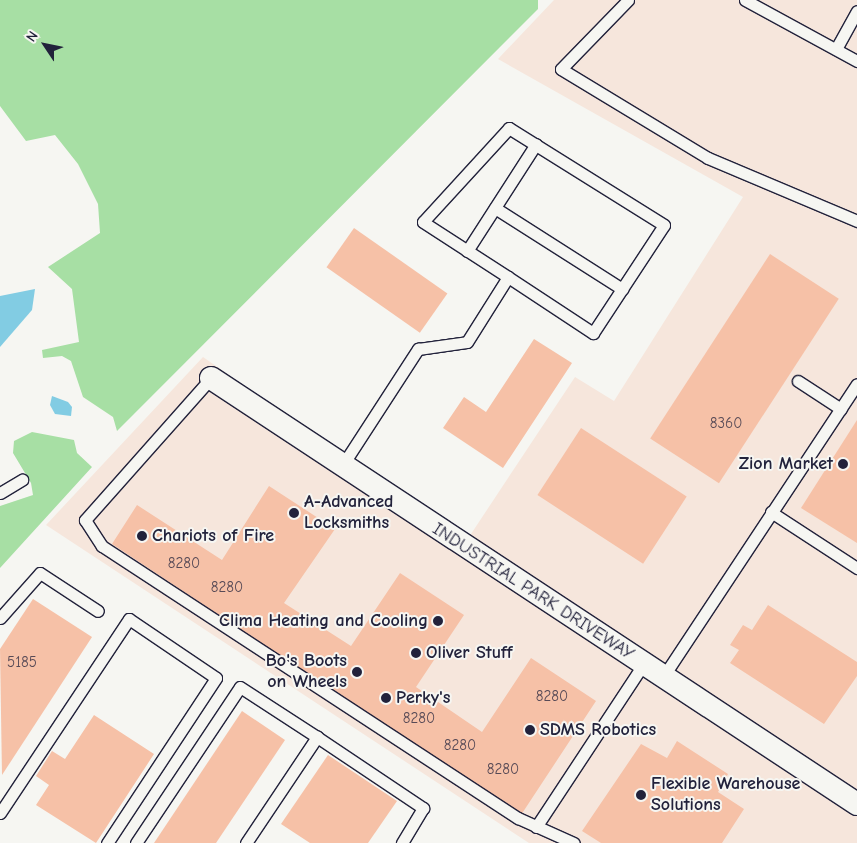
<!DOCTYPE html>
<html>
<head>
<meta charset="utf-8">
<style>
	body { margin:0 }
	#map { position:relative; width:857px; height:843px; overflow:hidden; background:#f6f6f2; font-family:"Comic Neue",sans-serif }
	div>[style] { position:absolute }
	[style*='--x'] { left:calc(var(--x)*1px); top:calc(var(--y)*1px); width:calc(var(--w)*1px); rotate:calc(var(--a)*1deg) }
	.built>* { inset:0; background:#f6e6dc }
	.green>* { inset:0; background:#a7dfa4 }
	.water>* { inset:0; background:#82cce3 }
	.building>* { inset:0; background:#f6c1a7; transform-origin:0 0 }
	.roads { filter:drop-shadow(1px 0 #22223b) drop-shadow(-1px 0 #22223b) drop-shadow(0 1px #22223b) drop-shadow(0 -1px #22223b) }
	.service>* { height:11px; margin:-5.5px; padding:0 5.5px; transform-origin:5.5px; border-radius:5.5px; background:#f6f6f2 }
	.minor>* { height:22px; margin:-11px; padding:0 11px; transform-origin:11px; border-radius:11px; background:#f6f6f2 }
	.dots>* { width:14px; height:14px; translate:-50% -50%; box-sizing:border-box; border:2px solid #f6f6f2; border-radius:50% }
	span { translate:-50% -50%; white-space:nowrap; text-align:center; line-height:1.15; -webkit-text-stroke:4px #f6f6f2; paint-order:stroke }
	.number-label { font-size:15px; color:#574a56 }
	.number-label span { -webkit-text-stroke-width:0 }
	.poi-label { font-size:18px; color:#22223b; font-weight:700 }
	.right { translate:-100% -50%; text-align:right }
	.left { translate:0 -50%; text-align:left }
	.street-label { font-size:18px; color:#22223b }
	.north { position:absolute; left:20px; top:20px; width:50px; height:50px; -webkit-text-stroke:4px #f6f6f2; paint-order:stroke; rotate:304deg; font-size:14px; font-weight:700; line-height:20px; text-align:center; color:#22223b }
	.north::after { content:''; display:block; margin:auto; width:18px; height:22px; background:#22223b; clip-path:polygon(50% 0,100% 100%,50% 72%,0 100%) }
</style>
</head>
<body>
<div id="map">
	<div class="built">
		<i style="clip-path:polygon(554px 0,857px 0,857px 843px,529px 843px,46px 525px,203px 357px,467px 540px,575px 377px,614px 401px,743px 197px,498px 59px)"></i>
	</div>
	<div class="green">
		<i style="clip-path:polygon(0 0,538px 0,538px 9px,117px 431px,113px 417px,83px 397px,71px 361px,62px 356px,43px 358px,42px 350px,79px 342px,72px 289px,48px 267px,100px 233px,98px 204px,78px 164px,55px 135px,26px 141px,0 106px)"></i>
		<i style="clip-path:polygon(32px 432px,74px 440px,77px 453px,92px 467px,0 568px,0 506px,33px 495px,31px 483px,13px 453px,14px 441px)"></i>
	</div>
	<div class="water">
		<i style="clip-path:polygon(35px 289px,32px 310px,0 347px,0 296px)"></i>
		<i style="clip-path:polygon(52px 396px,68px 402px,72px 407px,71px 416px,55px 414px,50px 405px)"></i>
	</div>
	<div class="building">
		<i style="left:354px;top:228px;width:114px;height:48px;rotate:35deg"></i>
		<i style="left:770px;top:254px;width:82px;height:220px;rotate:33deg"></i>
		<i style="clip-path:polygon(534px 339px,572px 363px,503px 468px,443px 428px,464px 397px,486px 412px)"></i>
		<i style="clip-path:polygon(857px 420px,857px 543px,801px 508px)"></i>
		<i style="left:581px;top:428px;width:126px;height:80px;rotate:33deg"></i>
		<i style="clip-path:polygon(269px 486px,335px 529px,284px 603px,351px 646px,400px 573px,464px 615px,416px 687px,482px 732px,531px 658px,596px 701px,521px 815px,112px 544px,137px 505px,222px 560px)"></i>
		<i style="clip-path:polygon(33px 599px,92px 637px,2px 775px,0 649px)"></i>
		<i style="clip-path:polygon(768px 605px,857px 662px,857px 676px,824px 724px,730px 663px,739px 650px,730px 645px,743px 625px,752px 630px)"></i>
		<i style="clip-path:polygon(242px 711px,285px 740px,216px 843px,154px 843px)"></i>
		<i style="clip-path:polygon(94px 715px,154px 754px,96px 843px,36px 805px,49px 785px,36px 776px,52px 751px,65px 759px)"></i>
		<i style="clip-path:polygon(677px 741px,728px 774px,718px 792px,744px 809px,722px 843px,601px 843px,582px 831px,641px 744px,667px 758px)"></i>
		<i style="clip-path:polygon(328px 755px,397px 801px,368px 843px,310px 843px,281px 824px)"></i>
	</div>
	<div class="roads">
		<div class="service">
			<i style="--x:628;--y:0;--w:96;--a:134.2"></i>
			<i style="--x:561;--y:69;--w:172;--a:31.2"></i>
			<i style="--x:708;--y:158;--w:162;--a:22.9"></i>
			<i style="--x:745;--y:0;--w:128;--a:28.6"></i>
			<i style="--x:836;--y:49;--w:43;--a:-61.1"></i>
			<i style="--x:495;--y:208;--w:151;--a:32.5"></i>
			<i style="--x:467;--y:251;--w:127;--a:-57.2"></i>
			<i style="--x:211;--y:378;--w:190;--a:131.6"></i>
			<i style="--x:85;--y:520;--w:31;--a:57"></i>
			<i style="--x:102;--y:546;--w:497;--a:33.2"></i>
			<i style="--x:518;--y:818;--w:61;--a:24.1"></i>
			<i style="--x:798;--y:381;--w:51;--a:33.1"></i>
			<i style="--x:342;--y:466;--w:140;--a:-57"></i>
			<i style="--x:418;--y:349;--w:49;--a:-8.1"></i>
			<i style="--x:467;--y:342;--w:77;--a:-57.8"></i>
			<i style="--x:508;--y:277;--w:102;--a:33.4"></i>
			<i style="--x:593;--y:333;--w:129;--a:-56.7"></i>
			<i style="--x:664;--y:225;--w:183;--a:-148"></i>
			<i style="--x:509;--y:128;--w:127;--a:132.5"></i>
			<i style="--x:423;--y:222;--w:101;--a:32.9"></i>
			<i style="--x:0;--y:493;--w:26;--a:-31"></i>
			<i style="--x:771;--y:512;--w:103;--a:33.1"></i>
			<i style="--x:0;--y:618;--w:60;--a:-48.4"></i>
			<i style="--x:40;--y:573;--w:69;--a:33.2"></i>
			<i style="--x:663;--y:677;--w:351;--a:-56.5"></i>
			<i style="--x:0;--y:813;--w:233;--a:-56.4"></i>
			<i style="--x:129;--y:619;--w:105;--a:34.1"></i>
			<i style="--x:216;--y:678;--w:198;--a:123.4"></i>
			<i style="--x:536;--y:827;--w:194;--a:-56.6"></i>
			<i style="--x:136;--y:843;--w:187;--a:-56.3"></i>
			<i style="--x:240;--y:687;--w:92;--a:33"></i>
			<i style="--x:246;--y:843;--w:128;--a:-56.2"></i>
			<i style="--x:317;--y:737;--w:128;--a:33.8"></i>
			<i style="--x:423;--y:808;--w:41;--a:121"></i>
		</div>
		<div class="minor">
			<i style="--x:211;--y:378;--w:774;--a:33.4"></i>
		</div>
	</div>
	<div class="dots">
		<i style="left:843px;top:464px;background:#22223b"></i>
		<i style="left:294px;top:513px;background:#22223b"></i>
		<i style="left:142px;top:536px;background:#22223b"></i>
		<i style="left:438px;top:621px;background:#22223b"></i>
		<i style="left:416px;top:653px;background:#22223b"></i>
		<i style="left:357px;top:672px;background:#22223b"></i>
		<i style="left:386px;top:698px;background:#22223b"></i>
		<i style="left:530px;top:730px;background:#22223b"></i>
		<i style="left:641px;top:795px;background:#22223b"></i>
	</div>
	<div class="number-label">
		<span style="left:726px;top:424px">8360</span>
		<span style="left:184px;top:564px">8280</span>
		<span style="left:227px;top:588px">8280</span>
		<span style="left:22px;top:663px">5185</span>
		<span style="left:552px;top:697px">8280</span>
		<span style="left:419px;top:719px">8280</span>
		<span style="left:460px;top:746px">8280</span>
		<span style="left:503px;top:770px">8280</span>
	</div>
	<div class="poi-label">
		<span class="right" style="left:833px;top:464px">Zion Market</span>
		<span class="left" style="left:304px;top:513px">A-Advanced<br>Locksmiths</span>
		<span class="left" style="left:152px;top:536px">Chariots of Fire</span>
		<span class="right" style="left:428px;top:621px">Clima Heating and Cooling</span>
		<span class="left" style="left:426px;top:653px">Oliver Stuff</span>
		<span class="right" style="left:347px;top:672px">Bo's Boots<br>on Wheels</span>
		<span class="left" style="left:396px;top:698px">Perky's</span>
		<span class="left" style="left:540px;top:730px">SDMS Robotics</span>
		<span class="left" style="left:651px;top:795px">Flexible Warehouse<br>Solutions</span>
	</div>
	<div class="street-label">
		<span style="left:533px;top:592px;rotate:33deg">INDUSTRIAL PARK DRIVEWAY</span>
	</div>
	<div class="north">N</div>
</div>
</body>
</html>
